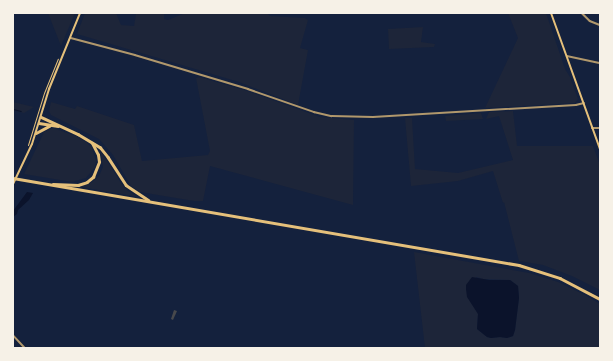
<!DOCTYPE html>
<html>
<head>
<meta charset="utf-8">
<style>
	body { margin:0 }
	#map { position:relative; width:613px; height:361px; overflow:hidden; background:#14213d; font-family:"Work Sans",sans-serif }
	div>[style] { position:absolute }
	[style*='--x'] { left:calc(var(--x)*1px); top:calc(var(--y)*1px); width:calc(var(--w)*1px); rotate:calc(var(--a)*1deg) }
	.green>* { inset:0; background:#1d2539 }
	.water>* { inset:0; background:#0b132b }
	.stream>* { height:1px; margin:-0.5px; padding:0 0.5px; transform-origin:0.5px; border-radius:0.5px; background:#0b132b }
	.building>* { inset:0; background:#48494c }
	.path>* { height:1px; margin:-0.5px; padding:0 0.5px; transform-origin:0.5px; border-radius:0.5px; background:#e5c07b }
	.minor>* { height:1.5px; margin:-0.75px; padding:0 0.75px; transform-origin:0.75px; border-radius:0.75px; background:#b1986c }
	.secondary>* { height:2px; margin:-1px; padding:0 1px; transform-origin:1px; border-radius:1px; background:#e5c07b }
	.primary>* { height:2.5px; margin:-1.25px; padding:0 1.25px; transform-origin:1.25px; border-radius:1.25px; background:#e5c07b }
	span { translate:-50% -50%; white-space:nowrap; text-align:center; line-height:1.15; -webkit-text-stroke:3px #f6f1e7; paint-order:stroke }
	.frame { position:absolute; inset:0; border:14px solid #f6f1e7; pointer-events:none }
</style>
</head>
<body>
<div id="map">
	<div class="green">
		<i style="clip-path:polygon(48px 13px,75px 13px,61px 46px)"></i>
		<i style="clip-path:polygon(85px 13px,116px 13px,121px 25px,134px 26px,136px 14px,151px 13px,164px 13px,164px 19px,168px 20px,185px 13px,267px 13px,270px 16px,305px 18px,308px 20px,300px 48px,308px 50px,298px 105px,239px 82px,77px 34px)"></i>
		<i style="clip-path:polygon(508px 13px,546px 13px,565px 69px,570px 77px,578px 99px,575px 103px,485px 108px,518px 38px)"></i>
		<i style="clip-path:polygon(423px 27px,421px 42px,435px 44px,434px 47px,389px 49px,388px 29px)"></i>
		<i style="clip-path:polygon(199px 77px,247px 91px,320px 117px,354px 120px,353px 205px,210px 166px,203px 201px,194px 201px,140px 192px,131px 186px,113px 155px,99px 139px,51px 115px,49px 111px,51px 102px,75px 109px,77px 106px,134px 125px,142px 161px,208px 155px,210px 151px,196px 78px)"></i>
		<i style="clip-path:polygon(13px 102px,34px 107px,24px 113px,13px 110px)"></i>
		<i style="clip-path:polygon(513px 111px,517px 146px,593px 146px,600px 165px,600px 290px,572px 276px,543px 265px,519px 261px,504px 202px,503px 203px,493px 171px,458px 181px,411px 186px,405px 118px,412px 118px,415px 169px,458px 173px,513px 160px,499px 116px,486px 119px,489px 112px)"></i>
		<i style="clip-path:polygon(481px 113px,483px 119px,446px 121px,445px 116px)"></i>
		<i style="clip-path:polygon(53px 128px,76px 136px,86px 142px,92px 148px,96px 161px,95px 167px,86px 178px,72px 182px,24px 174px,44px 132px)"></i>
		<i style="clip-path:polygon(100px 150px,121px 183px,127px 190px,138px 197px,81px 187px,92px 182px,99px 176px,103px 167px)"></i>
		<i style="clip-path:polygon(evenodd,414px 252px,529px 273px,558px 282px,585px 295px,600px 304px,600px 348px,425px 348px,414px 252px,476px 277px,483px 279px,510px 280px,518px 286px,519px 298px,515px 330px,513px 336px,507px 338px,500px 337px,491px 338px,487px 337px,477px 329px,478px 314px,473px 303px,476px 277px)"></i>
	</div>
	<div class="water">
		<i style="clip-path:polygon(27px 192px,33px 193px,29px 200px,18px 210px,17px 214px,13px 217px,13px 211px)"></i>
		<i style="clip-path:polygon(472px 277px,489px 280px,510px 280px,518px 286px,519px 298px,515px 330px,513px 336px,507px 338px,500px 337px,491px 338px,487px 337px,477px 329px,478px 314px,467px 297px,466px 289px,466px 285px)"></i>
	</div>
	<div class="stream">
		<i style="--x:13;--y:109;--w:8;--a:14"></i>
	</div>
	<div class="building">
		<i style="clip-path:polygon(174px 310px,177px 311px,173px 320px,171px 319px)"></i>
	</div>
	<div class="path">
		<i style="--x:28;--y:145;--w:54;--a:-72.9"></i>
		<i style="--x:44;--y:93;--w:37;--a:-68"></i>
	</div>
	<div class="minor">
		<i style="--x:582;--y:13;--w:11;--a:45"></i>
		<i style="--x:590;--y:21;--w:11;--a:22"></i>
		<i style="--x:71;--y:38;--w:66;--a:14.9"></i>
		<i style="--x:135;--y:55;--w:118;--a:16.7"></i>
		<i style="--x:248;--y:89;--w:70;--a:19.2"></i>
		<i style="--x:314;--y:112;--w:18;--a:13"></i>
		<i style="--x:332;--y:116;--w:41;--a:1.4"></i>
		<i style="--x:373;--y:117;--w:203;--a:-3.4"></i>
		<i style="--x:576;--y:105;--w:8;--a:-14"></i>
		<i style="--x:567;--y:56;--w:34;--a:12"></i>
		<i style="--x:592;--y:128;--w:8;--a:0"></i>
		<i style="--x:13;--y:335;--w:18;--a:47"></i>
	</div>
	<div class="secondary">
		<i style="--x:551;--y:13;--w:145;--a:70.2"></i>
		<i style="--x:13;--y:184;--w:44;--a:-64.6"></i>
		<i style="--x:32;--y:144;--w:58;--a:-72.8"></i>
		<i style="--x:49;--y:89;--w:82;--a:-67.8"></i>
	</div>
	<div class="primary">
		<i style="--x:41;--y:117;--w:41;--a:24.7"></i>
		<i style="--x:78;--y:134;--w:26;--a:31"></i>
		<i style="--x:100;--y:147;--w:13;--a:51"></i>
		<i style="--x:108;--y:157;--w:33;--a:57"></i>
		<i style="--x:126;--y:185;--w:27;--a:34"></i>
		<i style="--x:39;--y:123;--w:19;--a:9"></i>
		<i style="--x:36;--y:133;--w:15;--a:-28"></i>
		<i style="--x:13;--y:178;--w:513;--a:9.76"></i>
		<i style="--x:519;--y:265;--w:43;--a:17.6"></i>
		<i style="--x:560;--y:278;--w:45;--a:27.7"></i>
		<i style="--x:53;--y:184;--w:25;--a:2"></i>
		<i style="--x:78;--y:185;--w:9;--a:-18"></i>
		<i style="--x:87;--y:182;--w:8;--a:-40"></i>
		<i style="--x:93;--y:177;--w:16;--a:-68"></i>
		<i style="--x:99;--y:162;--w:7;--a:-98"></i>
		<i style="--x:98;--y:155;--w:13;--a:-117"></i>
	</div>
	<div class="frame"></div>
</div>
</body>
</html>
